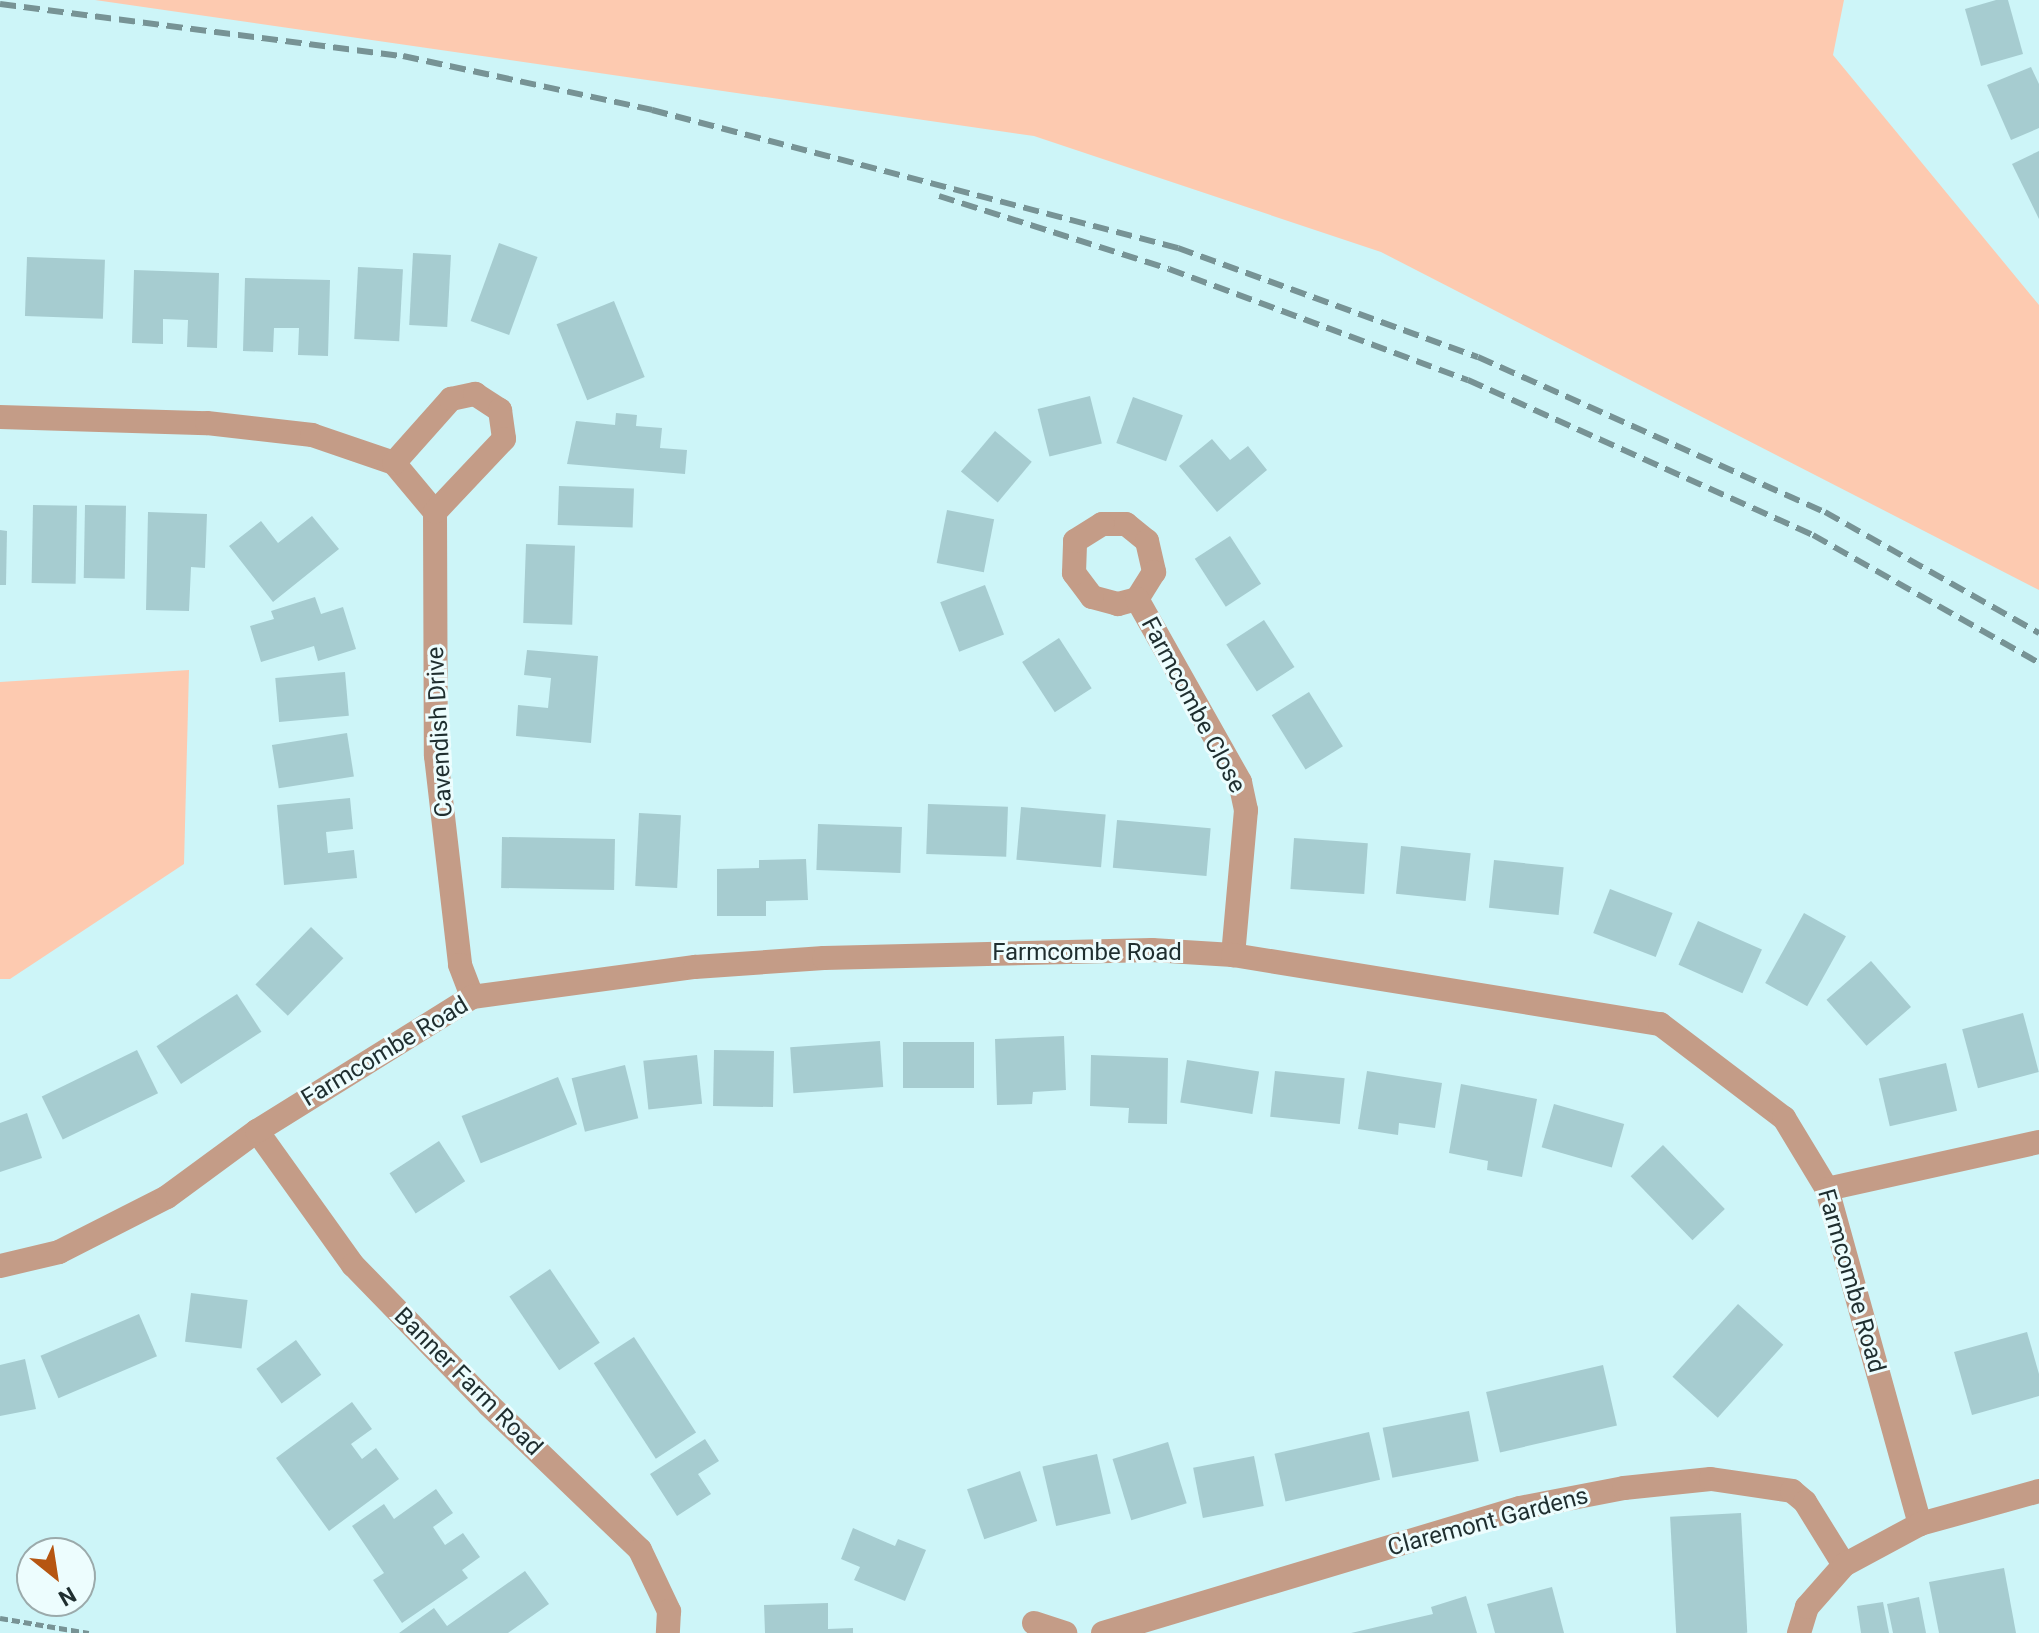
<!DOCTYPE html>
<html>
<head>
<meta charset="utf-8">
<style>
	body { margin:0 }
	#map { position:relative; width:2039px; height:1633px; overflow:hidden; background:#cdf5f8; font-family:Roboto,sans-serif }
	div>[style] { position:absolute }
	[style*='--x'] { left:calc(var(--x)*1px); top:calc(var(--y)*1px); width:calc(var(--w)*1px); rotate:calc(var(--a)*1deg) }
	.green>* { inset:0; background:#fdcab0 }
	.building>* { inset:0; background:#a6ccd0; transform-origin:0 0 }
	.path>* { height:5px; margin-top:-2.5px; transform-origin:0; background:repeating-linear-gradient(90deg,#789395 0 8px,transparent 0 12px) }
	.minor>* { height:24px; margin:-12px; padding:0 12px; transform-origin:12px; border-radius:12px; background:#c49c87 }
	.rail>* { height:6px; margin-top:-3px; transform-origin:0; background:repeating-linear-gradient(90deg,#779395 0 16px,transparent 0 24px) }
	span { translate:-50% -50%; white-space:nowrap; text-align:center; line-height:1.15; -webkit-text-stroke:6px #edfdfe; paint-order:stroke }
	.street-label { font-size:24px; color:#1f2e2f }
	.north { position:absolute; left:16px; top:1537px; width:80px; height:80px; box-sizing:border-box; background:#edfdfe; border:2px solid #9baaab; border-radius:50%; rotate:150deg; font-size:22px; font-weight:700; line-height:32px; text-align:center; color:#1f2e2f }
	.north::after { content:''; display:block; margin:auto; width:28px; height:36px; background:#b65612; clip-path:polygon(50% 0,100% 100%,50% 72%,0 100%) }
</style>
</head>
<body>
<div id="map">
	<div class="green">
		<i style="clip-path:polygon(95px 0,1844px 0,1833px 55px,2039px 305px,2039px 590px,1381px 252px,1034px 136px)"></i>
		<i style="clip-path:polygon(189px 670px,184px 864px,10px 979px,0 979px,0 682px)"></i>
	</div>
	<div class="building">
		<i style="clip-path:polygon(1996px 0,2008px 0,2023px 54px,1981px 66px,1965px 9px)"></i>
		<i style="clip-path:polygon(2031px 67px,2039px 84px,2039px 128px,2011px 140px,1987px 85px)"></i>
		<i style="clip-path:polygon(2039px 151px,2039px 219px,2012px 164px)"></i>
		<i style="left:499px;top:243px;width:41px;height:83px;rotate:20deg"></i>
		<i style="left:413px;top:253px;width:38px;height:72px;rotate:3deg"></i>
		<i style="left:27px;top:257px;width:78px;height:59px;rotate:2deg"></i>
		<i style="left:358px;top:267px;width:45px;height:72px;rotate:3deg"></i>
		<i style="clip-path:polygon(134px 270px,219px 273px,217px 348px,187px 347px,188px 320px,163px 319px,163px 344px,132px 343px)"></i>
		<i style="clip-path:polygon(245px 278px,330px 280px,328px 356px,298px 355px,299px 328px,274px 328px,273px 352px,243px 351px)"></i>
		<i style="left:614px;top:301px;width:82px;height:62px;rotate:68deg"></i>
		<i style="left:1090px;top:396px;width:49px;height:54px;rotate:76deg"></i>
		<i style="left:1133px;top:397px;width:53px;height:49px;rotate:20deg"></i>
		<i style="clip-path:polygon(616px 413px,637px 415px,636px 426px,662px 428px,660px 448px,687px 450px,685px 474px,567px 464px,576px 421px,615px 425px)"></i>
		<i style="left:995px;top:431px;width:48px;height:53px;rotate:40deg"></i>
		<i style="clip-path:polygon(1212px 439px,1230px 460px,1248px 446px,1267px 470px,1217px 512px,1179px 466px)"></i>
		<i style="left:559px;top:486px;width:75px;height:39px;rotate:2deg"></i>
		<i style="left:33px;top:505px;width:44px;height:78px;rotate:1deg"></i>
		<i style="left:85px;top:505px;width:41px;height:73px;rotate:1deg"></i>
		<i style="left:947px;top:510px;width:48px;height:54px;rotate:11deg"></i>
		<i style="clip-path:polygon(148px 512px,207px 514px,205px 568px,191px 567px,189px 611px,146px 610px)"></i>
		<i style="clip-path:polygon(312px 516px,339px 549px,273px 602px,229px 546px,261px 521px,278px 543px)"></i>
		<i style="clip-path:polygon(0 530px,7px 531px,6px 585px,0 585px)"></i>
		<i style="left:1230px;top:536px;width:57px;height:42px;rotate:57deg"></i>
		<i style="left:526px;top:544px;width:49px;height:79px;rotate:2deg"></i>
		<i style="left:985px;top:585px;width:53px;height:48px;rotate:69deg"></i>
		<i style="clip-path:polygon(315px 597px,321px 614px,343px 607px,356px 649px,318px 661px,314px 646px,261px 662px,250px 626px,274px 619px,271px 611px)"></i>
		<i style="left:1264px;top:620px;width:56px;height:45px;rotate:57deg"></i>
		<i style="left:1059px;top:638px;width:60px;height:44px;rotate:57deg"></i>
		<i style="clip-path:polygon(527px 650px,598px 656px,591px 743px,516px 736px,518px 705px,548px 708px,551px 678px,524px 675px)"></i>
		<i style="left:345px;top:672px;width:44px;height:70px;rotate:85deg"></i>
		<i style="left:1309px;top:692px;width:64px;height:44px;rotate:58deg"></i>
		<i style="left:347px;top:733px;width:44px;height:76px;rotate:81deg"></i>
		<i style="clip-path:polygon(350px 798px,353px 829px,326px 832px,328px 853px,354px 850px,357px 878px,284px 885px,277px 805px)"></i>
		<i style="left:928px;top:804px;width:80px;height:50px;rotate:2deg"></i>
		<i style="left:1021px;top:807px;width:85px;height:53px;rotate:5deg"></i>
		<i style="left:639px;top:813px;width:42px;height:73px;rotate:3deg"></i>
		<i style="left:1117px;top:820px;width:94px;height:48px;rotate:5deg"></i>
		<i style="left:818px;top:824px;width:84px;height:46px;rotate:2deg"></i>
		<i style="left:502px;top:837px;width:113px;height:51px;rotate:1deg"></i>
		<i style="left:1294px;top:838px;width:74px;height:51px;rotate:4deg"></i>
		<i style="left:1401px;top:846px;width:70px;height:48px;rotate:6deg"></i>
		<i style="clip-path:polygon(806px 859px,808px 900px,766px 901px,766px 916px,717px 916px,717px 869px,759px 868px,759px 860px)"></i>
		<i style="left:1494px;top:860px;width:70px;height:48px;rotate:6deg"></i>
		<i style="left:1610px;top:889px;width:67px;height:47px;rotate:21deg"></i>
		<i style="left:1804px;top:913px;width:48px;height:80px;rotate:29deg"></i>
		<i style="left:1698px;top:921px;width:70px;height:48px;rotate:24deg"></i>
		<i style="left:311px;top:927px;width:45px;height:80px;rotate:44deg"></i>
		<i style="left:1871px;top:961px;width:61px;height:59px;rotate:49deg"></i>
		<i style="left:237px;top:994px;width:45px;height:96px;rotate:57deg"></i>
		<i style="left:2023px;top:1013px;width:61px;height:63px;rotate:75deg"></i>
		<i style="clip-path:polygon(1064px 1036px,1066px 1090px,1033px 1092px,1032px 1104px,997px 1105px,995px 1039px)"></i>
		<i style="left:880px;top:1041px;width:46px;height:90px;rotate:86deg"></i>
		<i style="left:903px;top:1042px;width:71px;height:46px"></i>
		<i style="left:137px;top:1050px;width:48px;height:106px;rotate:64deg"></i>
		<i style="left:714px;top:1050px;width:60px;height:56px;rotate:1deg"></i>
		<i style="left:697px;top:1055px;width:49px;height:54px;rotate:84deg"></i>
		<i style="clip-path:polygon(1091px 1055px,1168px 1058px,1167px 1124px,1128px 1123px,1129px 1108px,1090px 1106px)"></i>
		<i style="left:1187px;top:1060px;width:73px;height:43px;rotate:9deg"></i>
		<i style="left:1946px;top:1063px;width:49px;height:69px;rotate:77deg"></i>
		<i style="left:625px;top:1065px;width:55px;height:55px;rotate:76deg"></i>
		<i style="left:1275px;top:1071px;width:70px;height:46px;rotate:6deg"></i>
		<i style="clip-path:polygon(1367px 1071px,1442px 1083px,1435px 1128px,1399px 1123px,1398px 1135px,1358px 1129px)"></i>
		<i style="left:558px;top:1077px;width:51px;height:104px;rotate:68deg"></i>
		<i style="clip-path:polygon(1461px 1084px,1537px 1099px,1522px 1177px,1487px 1170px,1488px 1161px,1449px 1153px)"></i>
		<i style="left:1554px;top:1104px;width:73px;height:45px;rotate:16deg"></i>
		<i style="clip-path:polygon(27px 1113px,42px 1158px,0 1172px,0 1123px)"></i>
		<i style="left:439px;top:1141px;width:48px;height:59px;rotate:57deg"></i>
		<i style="left:1663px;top:1145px;width:89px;height:45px;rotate:46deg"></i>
		<i style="left:550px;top:1269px;width:89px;height:49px;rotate:56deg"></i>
		<i style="left:191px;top:1293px;width:57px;height:49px;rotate:7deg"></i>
		<i style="left:1738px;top:1304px;width:61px;height:98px;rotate:42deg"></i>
		<i style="left:139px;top:1314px;width:46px;height:107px;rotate:67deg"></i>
		<i style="clip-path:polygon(2027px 1332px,2039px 1374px,2039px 1396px,1972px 1415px,1954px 1352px)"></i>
		<i style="left:634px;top:1337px;width:114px;height:48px;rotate:57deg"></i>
		<i style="left:296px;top:1340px;width:43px;height:49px;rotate:54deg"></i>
		<i style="clip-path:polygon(25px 1359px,36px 1409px,0 1416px,0 1365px)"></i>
		<i style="left:1603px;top:1365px;width:62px;height:120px;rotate:77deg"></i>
		<i style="clip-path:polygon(352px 1402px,372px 1429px,351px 1444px,362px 1459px,376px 1448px,399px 1479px,329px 1531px,276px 1458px)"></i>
		<i style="left:1469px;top:1411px;width:51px;height:88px;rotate:79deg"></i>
		<i style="left:1369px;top:1432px;width:49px;height:97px;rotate:77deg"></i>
		<i style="clip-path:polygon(705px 1439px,719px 1461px,698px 1474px,711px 1494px,677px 1516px,650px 1474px)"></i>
		<i style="left:1168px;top:1442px;width:64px;height:58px;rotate:73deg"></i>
		<i style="left:1097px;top:1454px;width:61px;height:56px;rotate:77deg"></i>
		<i style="left:1254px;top:1456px;width:51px;height:62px;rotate:79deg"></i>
		<i style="left:1020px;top:1471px;width:53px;height:56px;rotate:71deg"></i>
		<i style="clip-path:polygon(436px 1489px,453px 1513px,433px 1527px,445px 1545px,463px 1533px,480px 1557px,462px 1570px,468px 1578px,402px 1623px,373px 1580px,384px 1573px,352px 1526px,384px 1504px,394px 1519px)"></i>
		<i style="left:1741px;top:1513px;width:120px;height:71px;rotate:87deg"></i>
		<i style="clip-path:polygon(853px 1528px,895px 1546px,898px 1539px,926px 1550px,905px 1601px,854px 1580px,860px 1567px,841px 1559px)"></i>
		<i style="clip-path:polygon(2004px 1568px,2016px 1633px,1939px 1633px,1929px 1582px)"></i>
		<i style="clip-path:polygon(525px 1571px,549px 1604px,508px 1633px,399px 1633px,434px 1608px,447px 1626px)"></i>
		<i style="clip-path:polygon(1552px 1587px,1564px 1633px,1495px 1633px,1487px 1604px)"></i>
		<i style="clip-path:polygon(1466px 1596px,1477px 1633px,1351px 1633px,1433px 1614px,1431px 1607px)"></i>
		<i style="clip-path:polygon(1919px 1597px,1926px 1633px,1893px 1633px,1887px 1604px)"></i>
		<i style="clip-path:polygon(1883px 1602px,1889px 1633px,1861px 1633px,1857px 1606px)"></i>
		<i style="clip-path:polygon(828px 1603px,828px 1629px,853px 1628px,853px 1633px,765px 1633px,764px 1605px)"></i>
	</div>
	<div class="path">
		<i style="--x:0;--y:1618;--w:90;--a:9.6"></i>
	</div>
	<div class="minor">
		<i style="--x:0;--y:417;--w:207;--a:1.7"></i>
		<i style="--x:207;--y:423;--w:106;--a:6.5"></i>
		<i style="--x:312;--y:435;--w:87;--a:18.9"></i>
		<i style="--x:394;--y:463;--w:64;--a:50.1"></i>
		<i style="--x:435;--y:512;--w:244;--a:89.8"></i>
		<i style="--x:436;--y:756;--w:210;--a:83.4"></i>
		<i style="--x:460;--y:965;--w:34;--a:69"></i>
		<i style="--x:394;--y:463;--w:86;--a:-48.3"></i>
		<i style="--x:451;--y:399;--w:25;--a:-12"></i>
		<i style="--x:475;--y:394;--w:30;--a:33"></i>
		<i style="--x:500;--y:410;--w:29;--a:82"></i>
		<i style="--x:504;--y:439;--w:100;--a:133.4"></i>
		<i style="--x:1102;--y:524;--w:24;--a:0"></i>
		<i style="--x:1126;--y:524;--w:27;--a:39"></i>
		<i style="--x:1147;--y:541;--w:32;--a:77"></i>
		<i style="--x:1154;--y:572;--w:32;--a:122"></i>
		<i style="--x:1137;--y:599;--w:20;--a:165"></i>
		<i style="--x:1118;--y:604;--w:27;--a:-165"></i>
		<i style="--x:1092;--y:597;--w:30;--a:-127"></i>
		<i style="--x:1074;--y:573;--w:32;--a:-88"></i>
		<i style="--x:1075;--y:541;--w:32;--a:-32"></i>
		<i style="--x:1137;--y:599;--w:210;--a:60.6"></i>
		<i style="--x:1240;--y:782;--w:29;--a:78"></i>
		<i style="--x:1246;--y:810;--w:146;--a:95.1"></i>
		<i style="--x:257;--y:1131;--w:165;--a:54.4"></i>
		<i style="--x:353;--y:1265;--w:195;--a:45.8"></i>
		<i style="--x:489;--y:1405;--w:209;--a:43.8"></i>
		<i style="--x:640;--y:1550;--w:68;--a:64.6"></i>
		<i style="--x:669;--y:1611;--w:22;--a:93"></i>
		<i style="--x:1827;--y:1189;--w:217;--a:-12.5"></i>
		<i style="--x:0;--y:1266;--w:61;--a:-13.3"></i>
		<i style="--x:59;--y:1252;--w:121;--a:-27"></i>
		<i style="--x:167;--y:1197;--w:112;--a:-36.3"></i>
		<i style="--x:257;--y:1131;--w:253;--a:-31.9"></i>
		<i style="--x:472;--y:997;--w:225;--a:-7.7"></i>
		<i style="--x:695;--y:967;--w:129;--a:-4"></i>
		<i style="--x:824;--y:958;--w:328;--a:-1.4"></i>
		<i style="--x:1152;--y:950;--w:81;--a:3.5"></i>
		<i style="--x:1233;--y:955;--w:433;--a:9.2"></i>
		<i style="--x:1660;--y:1024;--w:156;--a:37.2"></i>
		<i style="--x:1784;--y:1118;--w:83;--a:58.8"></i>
		<i style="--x:1827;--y:1189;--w:348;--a:74.5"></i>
		<i style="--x:1034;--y:1623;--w:33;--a:18"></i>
		<i style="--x:1103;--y:1633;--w:435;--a:-16.7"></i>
		<i style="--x:1520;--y:1508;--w:106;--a:-10.9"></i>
		<i style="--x:1624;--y:1488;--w:87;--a:-5.9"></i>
		<i style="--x:1711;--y:1479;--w:82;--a:8.4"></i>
		<i style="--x:1792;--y:1491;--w:17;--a:40"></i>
		<i style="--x:1805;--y:1502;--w:74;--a:58.2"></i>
		<i style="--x:1799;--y:1633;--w:27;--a:-73"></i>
		<i style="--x:1807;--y:1607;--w:56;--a:-48.6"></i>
		<i style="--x:1844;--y:1565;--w:86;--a:-28.3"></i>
		<i style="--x:1920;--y:1524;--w:123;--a:-15.5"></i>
	</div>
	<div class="rail">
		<i style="--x:0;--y:4;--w:406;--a:7.4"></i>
		<i style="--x:403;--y:56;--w:255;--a:12.2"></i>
		<i style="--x:652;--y:110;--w:544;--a:14.7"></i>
		<i style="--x:1178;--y:248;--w:319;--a:20"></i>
		<i style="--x:1478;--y:357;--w:380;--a:24.1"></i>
		<i style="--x:1825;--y:512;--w:246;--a:29.5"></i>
		<i style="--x:939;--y:196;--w:241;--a:17.6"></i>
		<i style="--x:1169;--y:269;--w:319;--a:20.4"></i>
		<i style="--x:1468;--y:380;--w:378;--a:24.2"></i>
		<i style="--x:1813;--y:535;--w:260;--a:29.5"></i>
	</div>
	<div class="street-label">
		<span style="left:1193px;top:705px;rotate:62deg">Farmcombe Close</span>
		<span style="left:440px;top:732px;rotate:-93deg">Cavendish Drive</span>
		<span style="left:1087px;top:953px">Farmcombe Road</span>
		<span style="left:385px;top:1052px;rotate:-31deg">Farmcombe Road</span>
		<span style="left:1851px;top:1281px;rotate:74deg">Farmcombe Road</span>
		<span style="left:468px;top:1382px;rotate:45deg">Banner Farm Road</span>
		<span style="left:1488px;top:1522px;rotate:-15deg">Claremont Gardens</span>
	</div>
	<div class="north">N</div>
</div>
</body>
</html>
